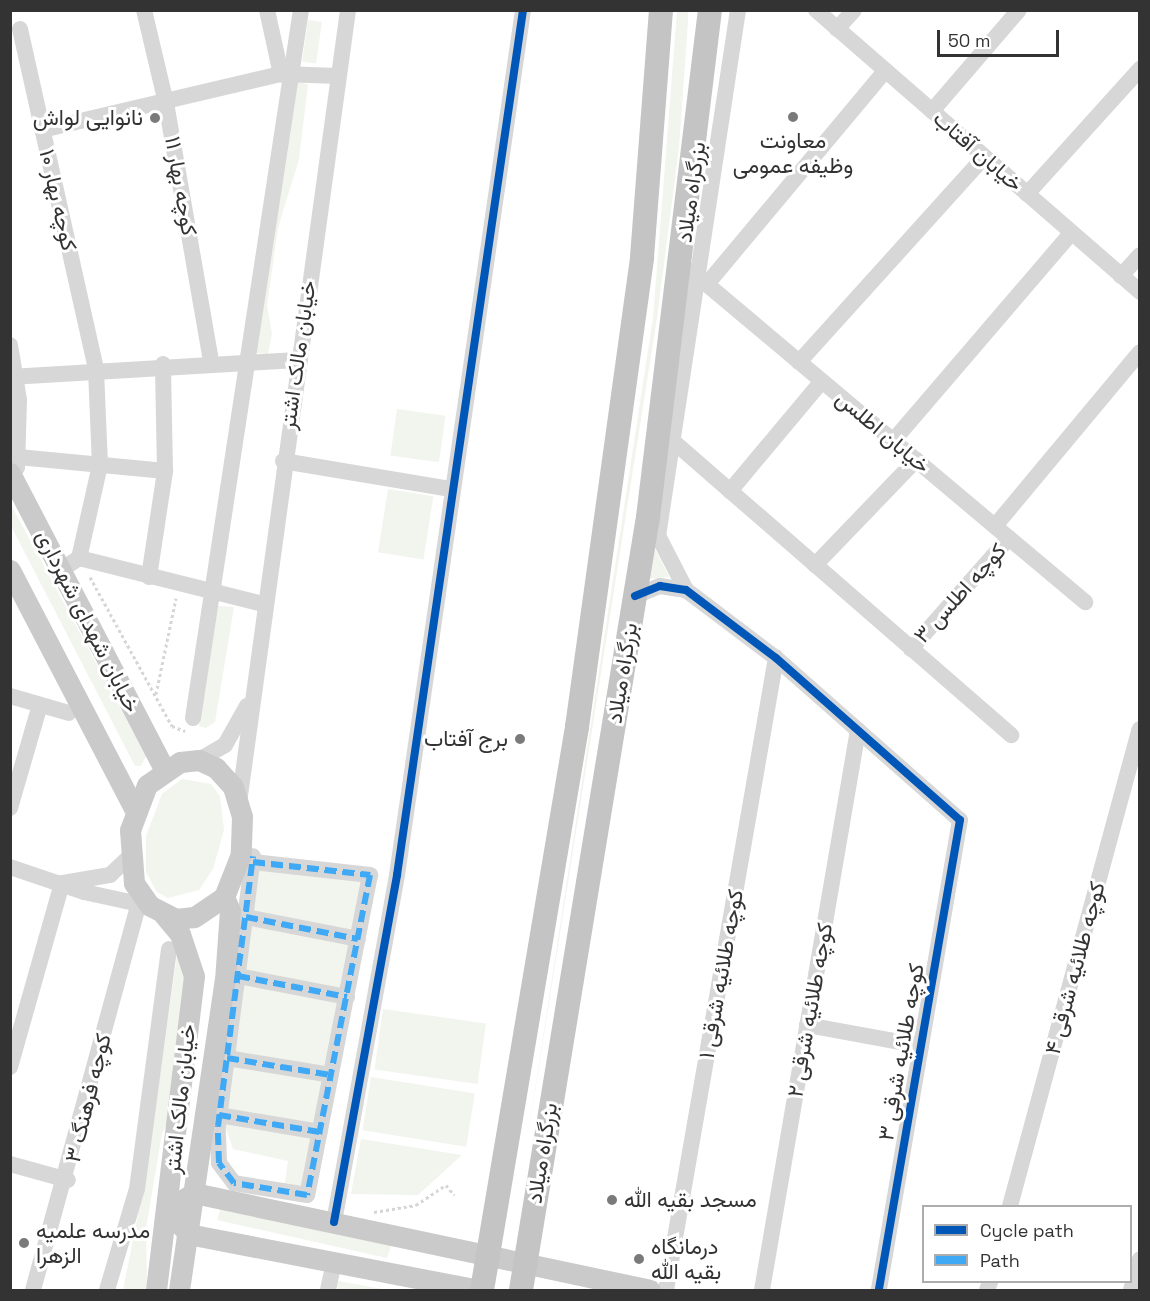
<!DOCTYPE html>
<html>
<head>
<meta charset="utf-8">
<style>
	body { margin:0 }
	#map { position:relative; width:1150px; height:1301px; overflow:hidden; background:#fff; font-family:"Space Grotesk",Vazirmatn,sans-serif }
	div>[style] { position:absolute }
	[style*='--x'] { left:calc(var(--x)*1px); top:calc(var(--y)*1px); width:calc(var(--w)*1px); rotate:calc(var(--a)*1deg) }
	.green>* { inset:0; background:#f1f5ed; transform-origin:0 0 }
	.path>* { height:3px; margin-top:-1.5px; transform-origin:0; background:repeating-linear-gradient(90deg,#d6d6d6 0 3px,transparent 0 6px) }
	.minor>* { height:16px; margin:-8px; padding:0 8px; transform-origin:8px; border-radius:8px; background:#d7d7d7 }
	.major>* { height:21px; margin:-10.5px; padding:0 10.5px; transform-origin:10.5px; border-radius:10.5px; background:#cacaca }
	.highway>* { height:24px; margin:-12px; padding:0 12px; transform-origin:12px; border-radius:12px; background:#c4c4c4 }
	.quiet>* { height:6px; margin-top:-3px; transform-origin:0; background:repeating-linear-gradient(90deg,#3fa9f5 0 12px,transparent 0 18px) }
	.cycleway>* { height:8px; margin:-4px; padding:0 4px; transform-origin:4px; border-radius:4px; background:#0057b8 }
	.dots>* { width:16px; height:16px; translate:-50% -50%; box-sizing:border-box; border:3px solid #fff; border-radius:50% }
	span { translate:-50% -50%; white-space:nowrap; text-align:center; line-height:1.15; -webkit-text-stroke:6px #fff; paint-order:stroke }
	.poi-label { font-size:22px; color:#333 }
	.right { translate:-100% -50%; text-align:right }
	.left { translate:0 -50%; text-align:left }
	.street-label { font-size:22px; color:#333 }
	.frame { position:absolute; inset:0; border:12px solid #333; pointer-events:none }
	.legend { position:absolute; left:922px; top:1205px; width:210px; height:78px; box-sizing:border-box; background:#fff; border:2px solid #adadad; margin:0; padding:8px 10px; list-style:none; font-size:18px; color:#333 }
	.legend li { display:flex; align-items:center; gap:12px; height:30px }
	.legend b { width:30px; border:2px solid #adadad }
	.scale { position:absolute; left:937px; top:30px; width:122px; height:27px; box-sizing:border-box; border:3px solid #333; border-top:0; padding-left:8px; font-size:18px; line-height:21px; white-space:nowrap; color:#333; -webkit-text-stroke:4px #fff; paint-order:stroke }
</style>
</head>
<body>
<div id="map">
	<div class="green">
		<i style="clip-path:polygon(677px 11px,688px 11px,688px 22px,679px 148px,657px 318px,523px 1168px,653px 318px)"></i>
		<i style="left:308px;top:20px;width:14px;height:42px;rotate:8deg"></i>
		<i style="clip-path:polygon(295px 82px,308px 84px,299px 159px,278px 228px,267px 306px,272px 333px,268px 354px,256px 353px)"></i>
		<i style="left:397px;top:409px;width:49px;height:47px;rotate:8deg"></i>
		<i style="left:388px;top:489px;width:46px;height:64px;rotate:9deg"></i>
		<i style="clip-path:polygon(10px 503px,146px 756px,141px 766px,135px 766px,11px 526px)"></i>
		<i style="clip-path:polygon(653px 545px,669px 577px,647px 579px)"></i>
		<i style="clip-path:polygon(218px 606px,234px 607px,215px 722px,206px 728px,199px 726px)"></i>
		<i style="clip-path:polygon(182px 779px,211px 784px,220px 796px,224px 830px,213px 869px,199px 890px,168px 898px,157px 892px,146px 872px,146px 836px,162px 794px)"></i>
		<i style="clip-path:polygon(256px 865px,367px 877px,356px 936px,250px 915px)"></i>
		<i style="left:248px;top:920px;width:109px;height:54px;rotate:11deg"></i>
		<i style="clip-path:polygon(177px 955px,189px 981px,179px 1096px,162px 1134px,146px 1228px,147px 1290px,123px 1290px,146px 1175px)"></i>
		<i style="left:240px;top:978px;width:105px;height:80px;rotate:11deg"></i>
		<i style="left:383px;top:1009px;width:104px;height:61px;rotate:8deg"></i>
		<i style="left:229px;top:1062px;width:100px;height:52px;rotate:8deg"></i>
		<i style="left:371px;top:1077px;width:105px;height:54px;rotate:9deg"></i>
		<i style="clip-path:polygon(222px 1117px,317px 1134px,305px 1192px,284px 1189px,288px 1161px,233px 1149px)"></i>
		<i style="clip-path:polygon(361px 1139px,462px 1155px,418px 1195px,351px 1194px)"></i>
		<i style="clip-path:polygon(221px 1207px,392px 1243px,387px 1258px,217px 1220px)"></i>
		<i style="clip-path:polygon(338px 1281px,388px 1290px,337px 1290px)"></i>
	</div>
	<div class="path">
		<i style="--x:90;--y:577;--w:170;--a:61.2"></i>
		<i style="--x:172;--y:726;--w:14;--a:21"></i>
		<i style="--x:156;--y:694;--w:98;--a:-78.2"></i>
		<i style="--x:374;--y:1212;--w:43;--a:-9.5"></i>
		<i style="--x:416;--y:1205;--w:36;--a:-34"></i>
		<i style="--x:446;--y:1185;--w:13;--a:51"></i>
	</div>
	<div class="minor">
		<i style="--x:144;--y:10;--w:96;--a:76.7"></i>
		<i style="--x:166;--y:103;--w:263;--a:80.1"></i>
		<i style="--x:267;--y:10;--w:66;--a:77.7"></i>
		<i style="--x:816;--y:10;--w:430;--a:41"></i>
		<i style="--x:20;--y:29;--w:349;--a:77.4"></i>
		<i style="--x:96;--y:370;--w:95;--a:87.6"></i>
		<i style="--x:100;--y:465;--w:95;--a:102.7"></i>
		<i style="--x:837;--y:29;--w:25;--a:-48"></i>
		<i style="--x:932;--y:111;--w:133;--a:-49.3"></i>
		<i style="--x:42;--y:130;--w:245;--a:-13.2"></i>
		<i style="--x:281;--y:74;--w:57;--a:2"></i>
		<i style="--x:1027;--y:194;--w:169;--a:-47.9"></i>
		<i style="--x:691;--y:271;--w:515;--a:40.03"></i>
		<i style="--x:1121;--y:276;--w:28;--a:-48"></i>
		<i style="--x:707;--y:284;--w:278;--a:-50.1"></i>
		<i style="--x:10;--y:345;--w:56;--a:80.7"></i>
		<i style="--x:19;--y:400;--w:68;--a:91.7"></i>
		<i style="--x:799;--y:362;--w:276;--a:-47.9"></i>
		<i style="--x:10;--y:377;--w:288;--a:-3.4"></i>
		<i style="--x:893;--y:441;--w:274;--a:-49.4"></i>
		<i style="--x:674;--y:442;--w:447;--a:41"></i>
		<i style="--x:18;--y:457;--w:148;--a:5.4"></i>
		<i style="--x:283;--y:461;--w:169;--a:9.5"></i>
		<i style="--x:730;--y:491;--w:143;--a:-50.1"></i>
		<i style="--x:653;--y:526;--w:72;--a:62.7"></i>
		<i style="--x:995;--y:526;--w:226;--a:-50.2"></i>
		<i style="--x:658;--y:536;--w:532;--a:-81.35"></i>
		<i style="--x:70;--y:564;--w:11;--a:-34"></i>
		<i style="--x:79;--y:558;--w:190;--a:14"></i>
		<i style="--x:815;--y:565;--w:146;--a:-46.1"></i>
		<i style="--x:149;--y:577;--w:107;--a:-81.4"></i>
		<i style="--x:165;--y:471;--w:107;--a:-91.1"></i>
		<i style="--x:635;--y:596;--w:27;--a:-22"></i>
		<i style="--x:660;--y:586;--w:26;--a:9"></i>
		<i style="--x:686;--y:590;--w:113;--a:37.1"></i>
		<i style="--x:776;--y:658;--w:245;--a:41.4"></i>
		<i style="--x:960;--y:820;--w:477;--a:99.8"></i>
		<i style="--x:911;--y:649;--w:148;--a:-48.6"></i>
		<i style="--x:10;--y:696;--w:61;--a:16.1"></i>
		<i style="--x:193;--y:718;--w:716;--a:-81.33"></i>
		<i style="--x:199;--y:760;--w:30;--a:-30"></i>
		<i style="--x:225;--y:745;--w:45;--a:-60.6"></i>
		<i style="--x:239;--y:803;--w:800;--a:-82.17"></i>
		<i style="--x:10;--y:808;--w:107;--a:-73.8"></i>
		<i style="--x:253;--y:862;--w:118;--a:6.3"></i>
		<i style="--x:370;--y:875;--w:326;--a:101.1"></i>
		<i style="--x:307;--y:1195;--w:74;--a:-170.7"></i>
		<i style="--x:234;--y:1183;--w:25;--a:-127"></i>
		<i style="--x:219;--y:1163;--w:37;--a:-92"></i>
		<i style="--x:218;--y:1126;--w:272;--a:-82.6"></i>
		<i style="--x:10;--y:867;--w:78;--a:18.7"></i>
		<i style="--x:84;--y:892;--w:66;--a:12.2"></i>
		<i style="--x:63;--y:883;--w:48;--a:-9.7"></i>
		<i style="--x:110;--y:875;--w:25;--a:-43"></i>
		<i style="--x:246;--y:917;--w:114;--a:11.1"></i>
		<i style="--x:238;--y:976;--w:111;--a:10.9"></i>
		<i style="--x:807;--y:1025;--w:116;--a:10.4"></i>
		<i style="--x:227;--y:1058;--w:105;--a:9.3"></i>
		<i style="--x:10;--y:1067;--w:191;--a:-74.2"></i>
		<i style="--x:219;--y:1115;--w:102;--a:9.6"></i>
		<i style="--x:10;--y:1164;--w:60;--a:15.4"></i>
		<i style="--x:1010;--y:1206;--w:494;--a:-74.8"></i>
		<i style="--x:334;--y:1222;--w:353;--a:-79.7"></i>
		<i style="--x:397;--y:875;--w:874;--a:-81.71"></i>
		<i style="--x:33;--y:1290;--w:399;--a:-74.7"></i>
		<i style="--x:107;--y:1290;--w:105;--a:-73.5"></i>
		<i style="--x:137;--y:1189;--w:242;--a:-82.4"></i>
		<i style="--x:328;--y:1290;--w:29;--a:-78"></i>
		<i style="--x:666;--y:1290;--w:642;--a:-80.13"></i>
		<i style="--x:762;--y:1290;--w:568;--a:-80.27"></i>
		<i style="--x:987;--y:1290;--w:9;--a:-69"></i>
		<i style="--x:1131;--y:1290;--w:32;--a:-74"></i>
	</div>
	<div class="major">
		<i style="--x:10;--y:473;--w:334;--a:62.5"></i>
		<i style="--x:10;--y:570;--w:268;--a:62.5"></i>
		<i style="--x:199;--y:760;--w:19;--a:25"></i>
		<i style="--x:216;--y:768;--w:25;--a:48"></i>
		<i style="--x:233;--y:787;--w:31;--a:73"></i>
		<i style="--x:242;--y:817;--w:37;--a:92"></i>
		<i style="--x:241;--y:854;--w:46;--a:111.6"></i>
		<i style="--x:224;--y:897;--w:36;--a:146"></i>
		<i style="--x:194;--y:917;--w:18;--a:174"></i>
		<i style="--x:176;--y:919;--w:29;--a:-153"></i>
		<i style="--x:150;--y:906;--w:28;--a:-125"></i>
		<i style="--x:134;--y:883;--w:53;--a:-94.3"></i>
		<i style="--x:130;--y:830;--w:48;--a:-69.3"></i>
		<i style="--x:147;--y:785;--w:40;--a:-34.9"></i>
		<i style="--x:180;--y:762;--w:19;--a:-6"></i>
		<i style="--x:168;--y:1209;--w:31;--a:-32"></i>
		<i style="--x:194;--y:1193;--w:466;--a:12"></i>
		<i style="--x:180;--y:1224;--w:13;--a:51"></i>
		<i style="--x:188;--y:1234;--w:297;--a:10.9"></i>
		<i style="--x:156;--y:1290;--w:316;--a:-83.1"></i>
		<i style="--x:194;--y:976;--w:44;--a:-108.4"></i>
		<i style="--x:180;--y:934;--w:25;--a:-130"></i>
		<i style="--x:179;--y:1290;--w:313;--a:-81.6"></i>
		<i style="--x:225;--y:980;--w:69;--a:-85.9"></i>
		<i style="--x:230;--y:911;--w:15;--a:-113"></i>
	</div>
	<div class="highway">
		<i style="--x:482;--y:1290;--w:571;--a:-80.42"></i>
		<i style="--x:577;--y:727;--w:474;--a:-82.1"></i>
		<i style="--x:642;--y:257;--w:248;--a:-85.6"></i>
		<i style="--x:521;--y:1290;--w:783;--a:-80.67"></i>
		<i style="--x:648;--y:517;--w:511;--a:-83.03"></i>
	</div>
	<div class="quiet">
		<i style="--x:253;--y:862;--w:118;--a:6.3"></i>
		<i style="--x:370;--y:875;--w:326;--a:101.1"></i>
		<i style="--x:307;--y:1195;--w:74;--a:-170.7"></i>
		<i style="--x:234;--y:1183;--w:25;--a:-127"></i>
		<i style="--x:219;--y:1163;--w:37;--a:-92"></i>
		<i style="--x:218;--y:1126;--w:272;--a:-82.6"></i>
		<i style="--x:246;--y:917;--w:114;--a:11.1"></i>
		<i style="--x:238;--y:976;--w:111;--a:10.9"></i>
		<i style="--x:227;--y:1058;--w:105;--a:9.3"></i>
		<i style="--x:219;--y:1115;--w:102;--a:9.6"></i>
	</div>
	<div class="cycleway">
		<i style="--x:635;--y:596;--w:27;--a:-22"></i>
		<i style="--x:660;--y:586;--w:26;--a:9"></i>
		<i style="--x:686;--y:590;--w:113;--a:37.1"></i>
		<i style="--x:776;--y:658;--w:245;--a:41.4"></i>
		<i style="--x:960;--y:820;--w:477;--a:99.8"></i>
		<i style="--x:334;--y:1222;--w:353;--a:-79.7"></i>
		<i style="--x:397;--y:875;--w:874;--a:-81.71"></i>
	</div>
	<div class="dots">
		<i style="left:793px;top:117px;background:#7a7a7a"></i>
		<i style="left:155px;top:118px;background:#7a7a7a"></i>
		<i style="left:520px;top:739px;background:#7a7a7a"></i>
		<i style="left:612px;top:1200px;background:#7a7a7a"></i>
		<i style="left:24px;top:1243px;background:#7a7a7a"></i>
		<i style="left:639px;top:1259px;background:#7a7a7a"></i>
	</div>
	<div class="poi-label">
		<span class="right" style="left:143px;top:118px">نانوایی لواش</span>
		<span style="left:793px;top:153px">معاونت<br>وظیفه عمومی</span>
		<span class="right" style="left:508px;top:739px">برج آفتاب</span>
		<span class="left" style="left:624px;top:1200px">مسجد بقیه الله</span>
		<span class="left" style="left:36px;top:1243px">مدرسه علمیه<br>الزهرا</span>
		<span class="left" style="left:651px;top:1259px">درمانگاه<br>بقیه الله</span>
	</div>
	<div class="street-label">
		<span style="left:978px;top:151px;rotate:41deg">خیابان آفتاب</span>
		<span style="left:181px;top:186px;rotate:80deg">کوچه بهار ۱۱</span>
		<span style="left:691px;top:192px;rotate:-82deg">بزرگراه میلاد</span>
		<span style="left:58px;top:200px;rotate:77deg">کوچه بهار ۱۰</span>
		<span style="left:298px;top:355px;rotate:-82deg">خیابان مالک اشتر</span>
		<span style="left:883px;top:432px;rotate:40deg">خیابان اطلس</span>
		<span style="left:960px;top:593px;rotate:-48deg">کوچه اطلس ۳</span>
		<span style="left:88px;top:621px;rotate:63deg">خیابان شهدای شهرداری</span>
		<span style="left:622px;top:673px;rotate:-81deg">بزرگراه میلاد</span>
		<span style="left:1075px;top:968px;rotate:-75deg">کوچه طلائیه شرقی ۴</span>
		<span style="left:721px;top:974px;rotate:-80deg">کوچه طلائیه شرقی ۱</span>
		<span style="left:810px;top:1010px;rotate:-80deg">کوچه طلائیه شرقی ۲</span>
		<span style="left:901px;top:1052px;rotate:-80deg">کوچه طلائیه شرقی ۳</span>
		<span style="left:88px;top:1098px;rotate:-76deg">کوچه فرهنگ ۳</span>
		<span style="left:180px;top:1099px;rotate:-84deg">خیابان مالک اشتر</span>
		<span style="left:542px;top:1153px;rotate:-81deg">بزرگراه میلاد</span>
	</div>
	<div class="frame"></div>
	<ul class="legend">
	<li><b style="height:8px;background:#0057b8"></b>Cycle path</li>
	<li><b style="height:8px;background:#3fa9f5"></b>Path</li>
	</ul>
	<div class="scale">50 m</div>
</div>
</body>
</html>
